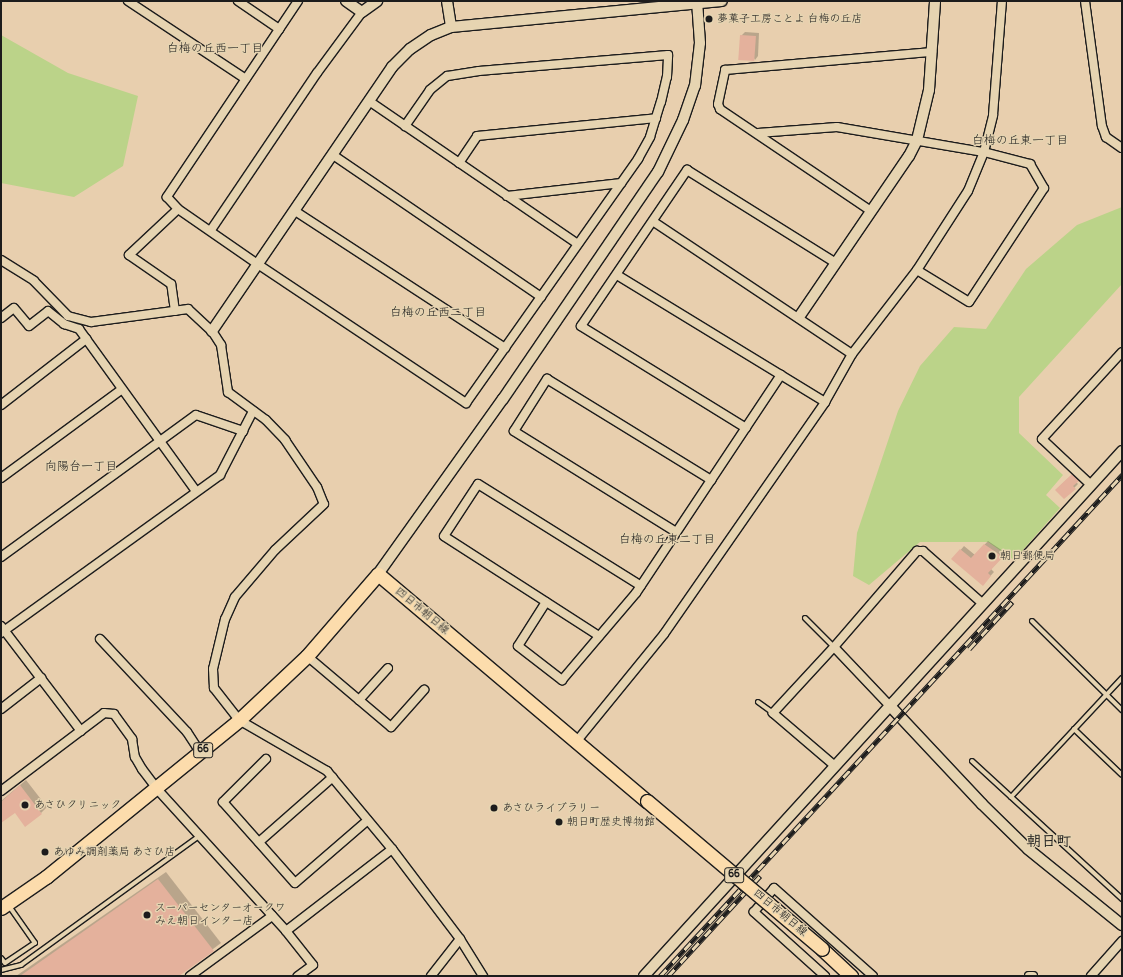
<!DOCTYPE html>
<html>
<head>
<meta charset="utf-8">
<style>
	body { margin:0 }
	#map { position:relative; width:1123px; height:977px; overflow:hidden; background:#e8cfae; font-family:Pangolin,"Klee One",sans-serif }
	div>[style] { position:absolute }
	[style*='--x'] { left:calc(var(--x)*1px); top:calc(var(--y)*1px); width:calc(var(--w)*1px); rotate:calc(var(--a)*1deg) }
	.green>* { inset:0; background:#bbd389 }
	.shadow>* { inset:0; background:#0003 }
	.building>* { inset:0; background:#e4b19c; transform-origin:0 0 }
	.roads { filter:drop-shadow(1px 0 #1c1c1c) drop-shadow(-1px 0 #1c1c1c) drop-shadow(0 1px #1c1c1c) drop-shadow(0 -1px #1c1c1c) }
	.service>* { height:4px; margin:-2px; padding:0 2px; transform-origin:2px; border-radius:2px; background:#e6d4b1 }
	.minor>* { height:8px; margin:-4px; padding:0 4px; transform-origin:4px; border-radius:4px; background:#e6d4b1 }
	.tertiary>* { height:10px; margin:-5px; padding:0 5px; transform-origin:5px; border-radius:5px; background:#e6d4b1 }
	.primary>* { height:13px; margin:-6.5px; padding:0 6.5px; transform-origin:6.5px; border-radius:6.5px; background:#fcdcac }
	.rail>* { height:4.5px; margin-top:-2.25px; transform-origin:0; background:repeating-linear-gradient(90deg,#e6d4b1 0 9px,#1c1c1c 0 18px); box-sizing:border-box; border-block:1px solid #1c1c1c }
	.bridges { filter:drop-shadow(1px 0 #1c1c1c) drop-shadow(-1px 0 #1c1c1c) drop-shadow(0 1px #1c1c1c) drop-shadow(0 -1px #1c1c1c) }
	.primary-bridge>* { height:13px; margin:-6.5px; padding:0 6.5px; transform-origin:6.5px; border-radius:6.5px; background:#fcdcac }
	.dots>* { width:11px; height:11px; translate:-50% -50%; box-sizing:border-box; border:2px solid #e6d4b1; border-radius:50% }
	span { translate:-50% -50%; white-space:nowrap; text-align:center; line-height:1.15; -webkit-text-stroke:3px #e6d4b1; paint-order:stroke }
	.shield-label span { padding:1px 3px; background:#e6d4b1; border:1px solid; border-radius:3px; -webkit-text-stroke-width:0 }
	.shield-label { font-size:10px; color:#1c1c1c; font-weight:700 }
	.poi-label { font-size:11px; color:#1c1c1c }
	.left { translate:0 -50%; text-align:left }
	.street-label { font-size:11px; color:#1c1c1c }
	.neighbourhood-label { font-size:12px; color:#1c1c1c }
	.district-label { font-size:15px; color:#1c1c1c; font-weight:700 }
	.frame { position:absolute; inset:0; border:2px solid #1c1c1c; pointer-events:none }
</style>
</head>
<body>
<div id="map">
	<div class="green">
		<i style="clip-path:polygon(1px 35px,68px 73px,138px 96px,123px 166px,74px 197px,1px 183px)"></i>
		<i style="clip-path:polygon(1122px 207px,1122px 284px,1019px 397px,1019px 433px,1063px 475px,1046px 495px,1060px 508px,1014px 560px,988px 542px,920px 542px,869px 585px,853px 576px,857px 533px,898px 411px,920px 366px,954px 327px,986px 329px,1026px 269px,1077px 225px)"></i>
	</div>
	<div class="shadow">
		<i style="clip-path:polygon(745px 32px,759px 33px,758px 56px,755px 60px,741px 36px)"></i>
		<i style="clip-path:polygon(1076px 471px,1082px 477px,1076px 482px,1078px 484px,1064px 498px,1060px 486px)"></i>
		<i style="clip-path:polygon(988px 541px,1006px 553px,991px 569px,994px 572px,983px 584px,953px 559px,964px 546px,975px 555px)"></i>
		<i style="clip-path:polygon(26px 780px,47px 807px,41px 813px,15px 811px,1px 822px,1px 801px)"></i>
		<i style="clip-path:polygon(166px 872px,221px 943px,177px 976px,16px 976px)"></i>
	</div>
	<div class="building">
		<i style="left:740px;top:35px;width:16px;height:25px;rotate:4deg"></i>
		<i style="clip-path:polygon(1072px 474px,1079px 481px,1073px 486px,1076px 489px,1064px 499px,1055px 490px)"></i>
		<i style="clip-path:polygon(984px 544px,1003px 557px,988px 573px,991px 576px,983px 586px,951px 559px,960px 549px,971px 558px)"></i>
		<i style="clip-path:polygon(20px 785px,42px 814px,25px 827px,15px 813px,1px 823px,1px 802px)"></i>
		<i style="clip-path:polygon(158px 879px,214px 951px,179px 976px,20px 976px)"></i>
	</div>
	<div class="roads">
		<div class="service">
			<i style="--x:805;--y:618;--w:41;--a:45"></i>
			<i style="--x:1032;--y:621;--w:127;--a:44.7"></i>
			<i style="--x:758;--y:702;--w:19;--a:36"></i>
			<i style="--x:1074;--y:729;--w:66;--a:43.8"></i>
			<i style="--x:972;--y:761;--w:204;--a:42.6"></i>
			<i style="--x:1011;--y:797;--w:163;--a:-47"></i>
			<i style="--x:1;--y:958;--w:6;--a:51"></i>
			<i style="--x:5;--y:963;--w:36;--a:-34"></i>
			<i style="--x:35;--y:943;--w:45;--a:-125.1"></i>
			<i style="--x:1;--y:970;--w:21;--a:-14"></i>
			<i style="--x:21;--y:965;--w:220;--a:-35.9"></i>
		</div>
		<div class="minor">
			<i style="--x:128;--y:1;--w:141;--a:33.5"></i>
			<i style="--x:238;--y:1;--w:50;--a:34.3"></i>
			<i style="--x:298;--y:1;--w:236;--a:123.8"></i>
			<i style="--x:167;--y:197;--w:16;--a:47"></i>
			<i style="--x:178;--y:209;--w:98;--a:34.7"></i>
			<i style="--x:259;--y:265;--w:249;--a:33.7"></i>
			<i style="--x:466;--y:403;--w:299;--a:-54.8"></i>
			<i style="--x:638;--y:159;--w:25;--a:-61"></i>
			<i style="--x:650;--y:137;--w:37;--a:-73"></i>
			<i style="--x:661;--y:102;--w:26;--a:-77"></i>
			<i style="--x:667;--y:77;--w:22;--a:-87"></i>
			<i style="--x:668;--y:55;--w:190;--a:175.2"></i>
			<i style="--x:479;--y:71;--w:32;--a:171"></i>
			<i style="--x:447;--y:76;--w:22;--a:141"></i>
			<i style="--x:430;--y:90;--w:44;--a:124.8"></i>
			<i style="--x:1085;--y:1;--w:126;--a:82.3"></i>
			<i style="--x:1102;--y:126;--w:12;--a:70"></i>
			<i style="--x:1106;--y:137;--w:19;--a:35"></i>
			<i style="--x:369;--y:101;--w:253;--a:34.4"></i>
			<i style="--x:758;--y:133;--w:79;--a:-4.3"></i>
			<i style="--x:837;--y:127;--w:149;--a:9.7"></i>
			<i style="--x:984;--y:152;--w:48;--a:14.6"></i>
			<i style="--x:1030;--y:164;--w:28;--a:60"></i>
			<i style="--x:1044;--y:188;--w:136;--a:123.3"></i>
			<i style="--x:969;--y:302;--w:61;--a:-148.4"></i>
			<i style="--x:333;--y:155;--w:252;--a:34.3"></i>
			<i style="--x:459;--y:163;--w:32;--a:-56"></i>
			<i style="--x:477;--y:136;--w:180;--a:-5.7"></i>
			<i style="--x:507;--y:196;--w:115;--a:-6.5"></i>
			<i style="--x:295;--y:211;--w:251;--a:33.1"></i>
			<i style="--x:871;--y:211;--w:182;--a:-146"></i>
			<i style="--x:720;--y:109;--w:5;--a:-112"></i>
			<i style="--x:718;--y:104;--w:35;--a:-78"></i>
			<i style="--x:725;--y:70;--w:208;--a:-5"></i>
			<i style="--x:654;--y:222;--w:238;--a:33.7"></i>
			<i style="--x:211;--y:230;--w:189;--a:-56"></i>
			<i style="--x:317;--y:73;--w:76;--a:-53.6"></i>
			<i style="--x:1;--y:260;--w:39;--a:32"></i>
			<i style="--x:34;--y:281;--w:49;--a:45.8"></i>
			<i style="--x:68;--y:316;--w:24;--a:15"></i>
			<i style="--x:91;--y:322;--w:98;--a:-7.6"></i>
			<i style="--x:188;--y:309;--w:33;--a:43"></i>
			<i style="--x:212;--y:331;--w:17;--a:57"></i>
			<i style="--x:221;--y:345;--w:48;--a:81.5"></i>
			<i style="--x:228;--y:392;--w:47;--a:36.4"></i>
			<i style="--x:266;--y:420;--w:28;--a:46"></i>
			<i style="--x:285;--y:440;--w:57;--a:55.8"></i>
			<i style="--x:317;--y:487;--w:18;--a:68"></i>
			<i style="--x:324;--y:504;--w:67;--a:136.8"></i>
			<i style="--x:275;--y:550;--w:62;--a:130.4"></i>
			<i style="--x:235;--y:597;--w:24;--a:114"></i>
			<i style="--x:225;--y:619;--w:51;--a:103.5"></i>
			<i style="--x:213;--y:669;--w:19;--a:87"></i>
			<i style="--x:214;--y:688;--w:41;--a:52"></i>
			<i style="--x:239;--y:720;--w:102;--a:30.1"></i>
			<i style="--x:327;--y:771;--w:102;--a:50.2"></i>
			<i style="--x:392;--y:849;--w:113;--a:52.9"></i>
			<i style="--x:460;--y:939;--w:44;--a:58.1"></i>
			<i style="--x:617;--y:275;--w:244;--a:31.4"></i>
			<i style="--x:175;--y:311;--w:27;--a:-98"></i>
			<i style="--x:171;--y:284;--w:51;--a:-145.4"></i>
			<i style="--x:129;--y:255;--w:67;--a:-43.2"></i>
			<i style="--x:1;--y:318;--w:16;--a:-38"></i>
			<i style="--x:14;--y:308;--w:23;--a:50"></i>
			<i style="--x:29;--y:326;--w:24;--a:-38"></i>
			<i style="--x:48;--y:311;--w:21;--a:39"></i>
			<i style="--x:64;--y:324;--w:16;--a:18"></i>
			<i style="--x:79;--y:329;--w:200;--a:54.2"></i>
			<i style="--x:1;--y:405;--w:108;--a:-37.8"></i>
			<i style="--x:746;--y:428;--w:194;--a:-148.3"></i>
			<i style="--x:581;--y:326;--w:189;--a:-55.8"></i>
			<i style="--x:687;--y:170;--w:176;--a:32"></i>
			<i style="--x:1;--y:478;--w:150;--a:-36.3"></i>
			<i style="--x:1091;--y:485;--w:67;--a:-136.8"></i>
			<i style="--x:1042;--y:439;--w:118;--a:-47.4"></i>
			<i style="--x:676;--y:532;--w:191;--a:-148.1"></i>
			<i style="--x:514;--y:431;--w:62;--a:-57.6"></i>
			<i style="--x:547;--y:379;--w:193;--a:31.6"></i>
			<i style="--x:1;--y:557;--w:241;--a:-36.1"></i>
			<i style="--x:196;--y:415;--w:50;--a:18.8"></i>
			<i style="--x:546;--y:602;--w:52;--a:122.5"></i>
			<i style="--x:518;--y:646;--w:56;--a:37.7"></i>
			<i style="--x:562;--y:680;--w:114;--a:-49.6"></i>
			<i style="--x:636;--y:593;--w:262;--a:-56.4"></i>
			<i style="--x:1;--y:626;--w:132;--a:52.7"></i>
			<i style="--x:1;--y:633;--w:270;--a:-35.8"></i>
			<i style="--x:220;--y:475;--w:72;--a:-62.7"></i>
			<i style="--x:599;--y:636;--w:184;--a:-147.2"></i>
			<i style="--x:444;--y:536;--w:62;--a:-56.8"></i>
			<i style="--x:478;--y:484;--w:192;--a:32"></i>
			<i style="--x:100;--y:639;--w:127;--a:46.9"></i>
			<i style="--x:187;--y:732;--w:24;--a:57"></i>
			<i style="--x:834;--y:647;--w:83;--a:46.5"></i>
			<i style="--x:307;--y:656;--w:110;--a:40.2"></i>
			<i style="--x:391;--y:727;--w:50;--a:-48.3"></i>
			<i style="--x:359;--y:700;--w:43;--a:-47.8"></i>
			<i style="--x:1;--y:709;--w:51;--a:-37.8"></i>
			<i style="--x:576;--y:742;--w:139;--a:-50.8"></i>
			<i style="--x:664;--y:634;--w:282;--a:-55.2"></i>
			<i style="--x:825;--y:402;--w:55;--a:-60.6"></i>
			<i style="--x:852;--y:354;--w:106;--a:-52.3"></i>
			<i style="--x:917;--y:270;--w:94;--a:-57.2"></i>
			<i style="--x:968;--y:191;--w:42;--a:-67.7"></i>
			<i style="--x:984;--y:152;--w:38;--a:-76"></i>
			<i style="--x:993;--y:115;--w:114;--a:-85.5"></i>
			<i style="--x:266;--y:759;--w:61;--a:135"></i>
			<i style="--x:223;--y:802;--w:108;--a:48.4"></i>
			<i style="--x:295;--y:883;--w:96;--a:-40.8"></i>
			<i style="--x:835;--y:766;--w:82;--a:-139.5"></i>
			<i style="--x:773;--y:713;--w:90;--a:-47.3"></i>
			<i style="--x:834;--y:647;--w:127;--a:-49.2"></i>
			<i style="--x:917;--y:551;--w:6;--a:0"></i>
			<i style="--x:923;--y:551;--w:79;--a:41.4"></i>
			<i style="--x:1;--y:791;--w:129;--a:-37.1"></i>
			<i style="--x:104;--y:713;--w:10;--a:6"></i>
			<i style="--x:114;--y:714;--w:31;--a:54"></i>
			<i style="--x:132;--y:739;--w:18;--a:81"></i>
			<i style="--x:135;--y:757;--w:14;--a:60"></i>
			<i style="--x:142;--y:769;--w:25;--a:53"></i>
			<i style="--x:157;--y:789;--w:192;--a:47.7"></i>
			<i style="--x:286;--y:931;--w:43;--a:51.5"></i>
			<i style="--x:313;--y:965;--w:19;--a:144"></i>
			<i style="--x:259;--y:842;--w:98;--a:-41.3"></i>
			<i style="--x:286;--y:931;--w:134;--a:-37.7"></i>
			<i style="--x:190;--y:976;--w:102;--a:-36.2"></i>
			<i style="--x:431;--y:976;--w:47;--a:-51.9"></i>
			<i style="--x:825;--y:976;--w:96;--a:-138"></i>
			<i style="--x:754;--y:912;--w:31;--a:-50"></i>
			<i style="--x:774;--y:888;--w:132;--a:41.6"></i>
			<i style="--x:1029;--y:976;--w:4;--a:0"></i>
			<i style="--x:1091;--y:976;--w:47;--a:-48.5"></i>
		</div>
		<div class="tertiary">
			<i style="--x:346;--y:1;--w:19;--a:35"></i>
			<i style="--x:362;--y:12;--w:19;--a:-36"></i>
			<i style="--x:447;--y:1;--w:26;--a:81"></i>
			<i style="--x:799;--y:317;--w:195;--a:-55.7"></i>
			<i style="--x:909;--y:156;--w:18;--a:-63"></i>
			<i style="--x:917;--y:140;--w:51;--a:-76.5"></i>
			<i style="--x:929;--y:90;--w:89;--a:-86.1"></i>
			<i style="--x:212;--y:331;--w:320;--a:-55.7"></i>
			<i style="--x:392;--y:67;--w:25;--a:-45"></i>
			<i style="--x:410;--y:49;--w:25;--a:-34"></i>
			<i style="--x:431;--y:35;--w:22;--a:-22"></i>
			<i style="--x:451;--y:27;--w:272;--a:-5.5"></i>
			<i style="--x:378;--y:574;--w:215;--a:-54.5"></i>
			<i style="--x:503;--y:399;--w:275;--a:-55.7"></i>
			<i style="--x:658;--y:172;--w:58;--a:-64.3"></i>
			<i style="--x:683;--y:120;--w:36;--a:-71"></i>
			<i style="--x:695;--y:86;--w:43;--a:-83.4"></i>
			<i style="--x:700;--y:43;--w:42;--a:-94.1"></i>
			<i style="--x:891;--y:707;--w:133;--a:46.8"></i>
			<i style="--x:982;--y:804;--w:64;--a:44.4"></i>
			<i style="--x:1028;--y:849;--w:121;--a:39"></i>
			<i style="--x:644;--y:976;--w:710;--a:-47.68"></i>
		</div>
		<div class="primary">
			<i style="--x:1;--y:908;--w:55;--a:-34.6"></i>
			<i style="--x:46;--y:877;--w:249;--a:-39.1"></i>
			<i style="--x:239;--y:720;--w:93;--a:-43.3"></i>
			<i style="--x:307;--y:656;--w:108;--a:-49.1"></i>
			<i style="--x:378;--y:574;--w:352;--a:40.2"></i>
			<i style="--x:822;--y:949;--w:40;--a:43"></i>
		</div>
	</div>
	<div class="rail">
		<i style="--x:969;--y:649;--w:64;--a:-47.5"></i>
		<i style="--x:660;--y:976;--w:682;--a:-47.32"></i>
		<i style="--x:668;--y:976;--w:136;--a:-47.4"></i>
	</div>
	<div class="bridges">
		<div class="primary-bridge">
			<i style="--x:647;--y:801;--w:229;--a:40.2"></i>
		</div>
	</div>
	<div class="dots">
		<i style="left:709px;top:19px;background:#1c1c1c"></i>
		<i style="left:992px;top:556px;background:#1c1c1c"></i>
		<i style="left:25px;top:805px;background:#1c1c1c"></i>
		<i style="left:494px;top:808px;background:#1c1c1c"></i>
		<i style="left:559px;top:822px;background:#1c1c1c"></i>
		<i style="left:45px;top:852px;background:#1c1c1c"></i>
		<i style="left:147px;top:915px;background:#1c1c1c"></i>
	</div>
	<div class="shield-label">
		<span style="left:203px;top:750px">66</span>
		<span style="left:734px;top:875px">66</span>
	</div>
	<div class="poi-label">
		<span class="left" style="left:717px;top:19px">夢菓子工房ことよ 白梅の丘店</span>
		<span class="left" style="left:1000px;top:556px">朝日郵便局</span>
		<span class="left" style="left:34px;top:805px">あさひクリニック</span>
		<span class="left" style="left:502px;top:808px">あさひライブラリー</span>
		<span class="left" style="left:567px;top:822px">朝日町歴史博物館</span>
		<span class="left" style="left:53px;top:852px">あゆみ調剤薬局 あさひ店</span>
		<span class="left" style="left:155px;top:915px">スーパーセンターオークワ<br>みえ朝日インター店</span>
	</div>
	<div class="street-label">
		<span style="left:422px;top:611px;rotate:40deg">四日市朝日線</span>
		<span style="left:780px;top:913px;rotate:40deg">四日市朝日線</span>
	</div>
	<div class="neighbourhood-label">
		<span style="left:215px;top:49px">白梅の丘西一丁目</span>
		<span style="left:1020px;top:141px">白梅の丘東一丁目</span>
		<span style="left:438px;top:313px">白梅の丘西二丁目</span>
		<span style="left:81px;top:467px">向陽台一丁目</span>
		<span style="left:667px;top:540px">白梅の丘東二丁目</span>
	</div>
	<div class="district-label">
		<span style="left:1049px;top:842px">朝日町</span>
	</div>
	<div class="frame"></div>
</div>
</body>
</html>
